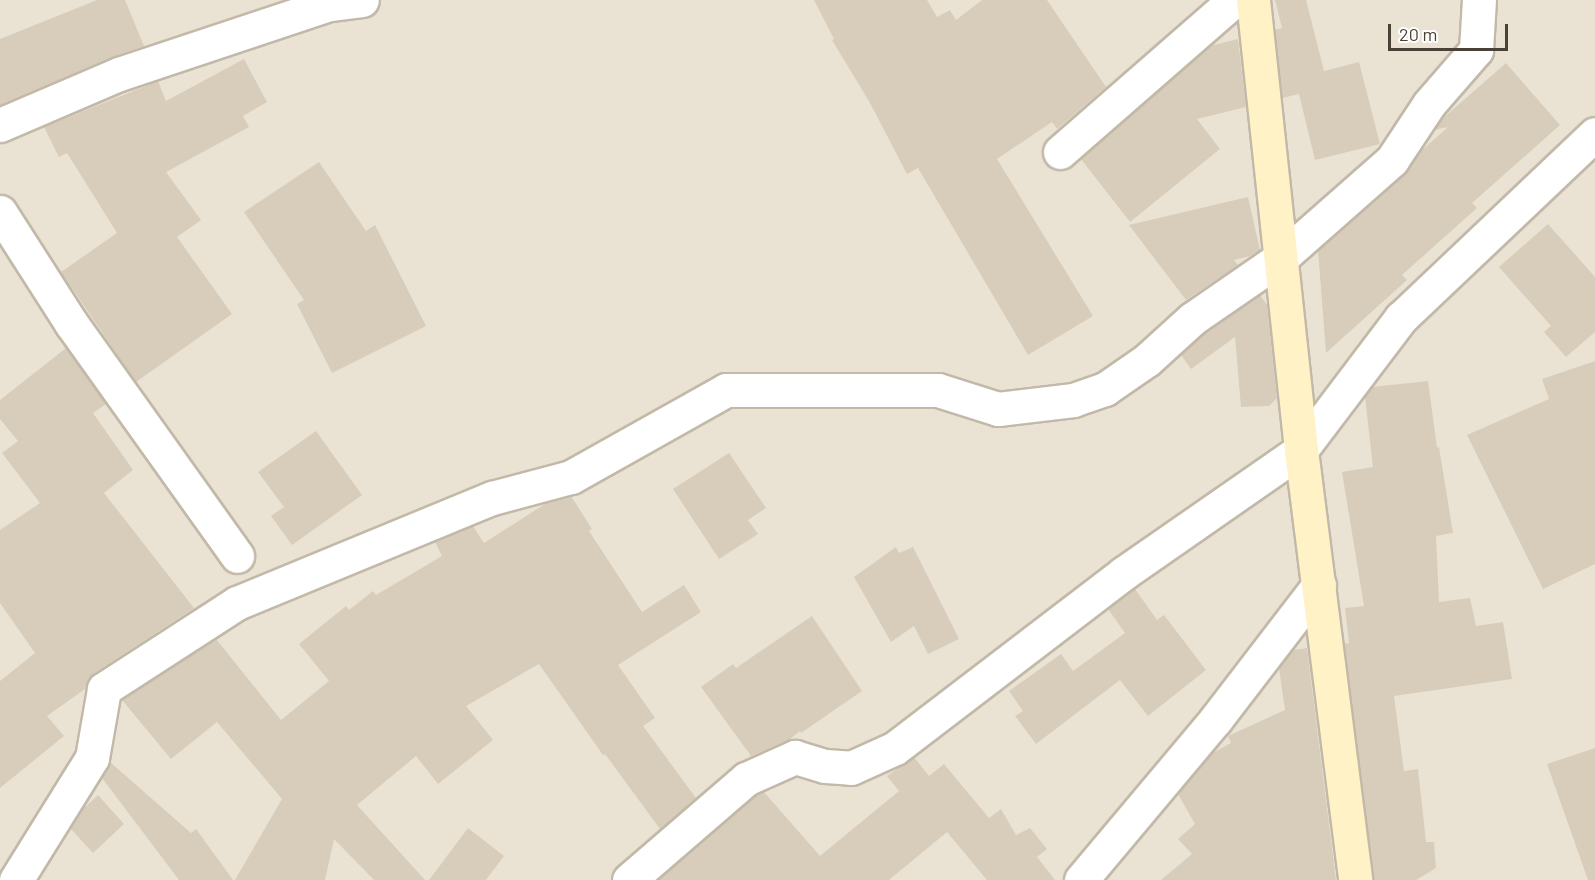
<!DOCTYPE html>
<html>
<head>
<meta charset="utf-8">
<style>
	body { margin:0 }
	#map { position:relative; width:1595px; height:880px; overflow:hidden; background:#f5f1e7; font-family:Barlow,sans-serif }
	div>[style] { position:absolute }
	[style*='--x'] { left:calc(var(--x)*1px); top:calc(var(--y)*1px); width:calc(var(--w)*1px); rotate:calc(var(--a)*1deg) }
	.residential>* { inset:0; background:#eae3d4; transform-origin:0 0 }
	.building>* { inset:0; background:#d8cdbb }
	.roads { filter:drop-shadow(2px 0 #c2b9a8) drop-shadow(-2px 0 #c2b9a8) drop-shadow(0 2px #c2b9a8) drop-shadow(0 -2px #c2b9a8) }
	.street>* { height:33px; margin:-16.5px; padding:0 16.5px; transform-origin:16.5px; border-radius:16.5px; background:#fff }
	.secondary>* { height:33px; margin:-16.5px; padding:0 16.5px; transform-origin:16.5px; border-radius:16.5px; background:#fff2c7 }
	span { translate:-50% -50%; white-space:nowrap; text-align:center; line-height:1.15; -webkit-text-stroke:6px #fff; paint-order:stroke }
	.scale { position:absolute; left:1388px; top:24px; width:120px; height:27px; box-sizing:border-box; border:3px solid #494135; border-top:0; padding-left:8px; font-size:18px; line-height:21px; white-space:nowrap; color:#494135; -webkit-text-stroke:4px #fff; paint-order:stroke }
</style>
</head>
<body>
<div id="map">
	<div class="residential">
		<i style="left:0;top:0;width:1595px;height:880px"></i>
	</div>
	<div class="building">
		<i style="clip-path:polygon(97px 0,125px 0,144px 46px,112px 57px,0 105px,0 39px)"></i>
		<i style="clip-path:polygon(814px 0,927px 0,937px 17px,950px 10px,956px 20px,982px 0,1047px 0,1106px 87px,1057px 129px,1052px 122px,997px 159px,1093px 316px,1028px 355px,918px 168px,907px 174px,870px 103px,832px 40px,834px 39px)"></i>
		<i style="clip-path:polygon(1275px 0,1306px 0,1324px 71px,1359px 62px,1380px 144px,1315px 160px,1299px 94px,1282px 98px,1275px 30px,1282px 28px)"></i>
		<i style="clip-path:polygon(1238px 39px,1246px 107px,1197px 119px,1220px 149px,1130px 222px,1081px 159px,1210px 46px)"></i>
		<i style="clip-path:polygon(244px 59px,267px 102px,243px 116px,249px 127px,166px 172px,201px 220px,177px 237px,232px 314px,136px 382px,61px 272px,117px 233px,67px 153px,59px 157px,44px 127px,158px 81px,166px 101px)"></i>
		<i style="clip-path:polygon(1506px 63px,1560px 125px,1472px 203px,1477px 208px,1402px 275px,1407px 280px,1326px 353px,1318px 250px,1404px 174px,1420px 152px,1448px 127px,1434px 130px,1442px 119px)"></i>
		<i style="clip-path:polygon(319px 162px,366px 231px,375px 225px,426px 326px,332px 373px,297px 304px,304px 300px,244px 212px)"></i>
		<i style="clip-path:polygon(1248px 197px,1260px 250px,1250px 256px,1234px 260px,1238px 265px,1186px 300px,1129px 225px)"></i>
		<i style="clip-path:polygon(1548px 224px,1595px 277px,1595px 332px,1566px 357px,1544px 332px,1551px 326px,1499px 267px)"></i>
		<i style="clip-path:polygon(1260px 295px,1267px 305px,1277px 398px,1269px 406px,1241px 407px,1235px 337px,1191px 369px,1181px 355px,1204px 334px)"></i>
		<i style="clip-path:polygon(66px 348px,106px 404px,93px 413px,133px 470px,104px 493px,194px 608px,94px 673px,88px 679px,85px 689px,47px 716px,64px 736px,0 788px,0 681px,35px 653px,0 603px,0 530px,40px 503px,2px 453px,18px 441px,0 419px,0 400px)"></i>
		<i style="clip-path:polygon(1595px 361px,1595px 564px,1543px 589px,1467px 435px,1549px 399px,1542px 379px)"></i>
		<i style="clip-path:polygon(1428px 381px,1437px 448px,1439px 447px,1453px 533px,1436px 536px,1439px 602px,1470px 598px,1476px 626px,1503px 622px,1512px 679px,1394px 696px,1404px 771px,1418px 769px,1426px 842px,1434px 842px,1436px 868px,1416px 880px,1373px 880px,1344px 644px,1349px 643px,1345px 608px,1364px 606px,1342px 472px,1373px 467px,1365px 397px,1372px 387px)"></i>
		<i style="clip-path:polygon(316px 431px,362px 495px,292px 545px,271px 516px,284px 507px,258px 472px)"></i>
		<i style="clip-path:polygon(729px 453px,766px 508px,748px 520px,758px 534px,719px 559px,673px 489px)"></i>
		<i style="clip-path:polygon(571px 496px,592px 529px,589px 531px,642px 612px,684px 585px,701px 612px,618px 665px,655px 718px,643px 726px,696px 798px,660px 829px,605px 754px,603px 755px,539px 664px,466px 706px,493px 740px,438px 784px,416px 756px,357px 805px,425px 880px,374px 880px,334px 839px,325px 880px,235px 880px,282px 799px,217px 722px,171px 759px,122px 700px,216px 639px,281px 720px,329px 681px,299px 644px,346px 606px,349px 610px,373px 591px,376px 595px,442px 556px,435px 542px,473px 526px,484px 543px,548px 502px)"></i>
		<i style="clip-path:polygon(896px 547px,899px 553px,913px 547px,959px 639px,928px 654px,914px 626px,891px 642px,854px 577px)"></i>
		<i style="clip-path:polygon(1135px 589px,1157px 620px,1164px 615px,1206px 670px,1148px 716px,1120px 680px,1036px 744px,1015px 716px,1023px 711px,1009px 691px,1061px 654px,1073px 671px,1125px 633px,1108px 609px)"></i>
		<i style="clip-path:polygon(812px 616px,862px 691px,801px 733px,800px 731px,789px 740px,751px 756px,701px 687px,733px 664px,736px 668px)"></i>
		<i style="clip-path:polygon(1307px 648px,1336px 880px,1161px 880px,1192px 854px,1178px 839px,1195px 824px,1178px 794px,1211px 754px,1231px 743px,1228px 736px,1285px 710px,1279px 668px,1293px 650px)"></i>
		<i style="clip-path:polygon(1595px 748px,1595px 880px,1588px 880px,1547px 764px)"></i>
		<i style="clip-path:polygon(914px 757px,929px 776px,944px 764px,989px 818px,1001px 809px,1016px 835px,1030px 828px,1047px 849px,1037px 857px,1055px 880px,987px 880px,947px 832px,889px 880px,658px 880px,756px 795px,764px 792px,820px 856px,899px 791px,887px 776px)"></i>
		<i style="clip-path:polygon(110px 762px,191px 833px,196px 829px,233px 880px,179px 880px,102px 778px)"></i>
		<i style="clip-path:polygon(98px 795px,124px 824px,93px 853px,70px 828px,82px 810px)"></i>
		<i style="clip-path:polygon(468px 828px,504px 856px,486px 880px,429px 880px)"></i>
	</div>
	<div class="roads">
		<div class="street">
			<i style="--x:0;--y:125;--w:129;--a:-23.2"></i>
			<i style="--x:119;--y:74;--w:222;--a:-18.4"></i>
			<i style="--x:330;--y:4;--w:32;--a:-7"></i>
			<i style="--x:1060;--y:152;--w:231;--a:-41.1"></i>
			<i style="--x:0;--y:212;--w:132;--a:57.4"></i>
			<i style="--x:71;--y:323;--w:286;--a:54.5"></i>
			<i style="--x:16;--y:880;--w:144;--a:-58.1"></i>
			<i style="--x:92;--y:758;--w:70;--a:-80.1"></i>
			<i style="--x:104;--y:689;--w:158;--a:-32.9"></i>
			<i style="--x:237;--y:603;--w:276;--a:-22.4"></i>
			<i style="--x:492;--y:498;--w:82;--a:-14.9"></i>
			<i style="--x:571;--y:477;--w:178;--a:-29.3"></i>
			<i style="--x:726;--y:390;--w:212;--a:0"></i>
			<i style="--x:938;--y:390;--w:63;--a:17.6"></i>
			<i style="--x:998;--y:409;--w:76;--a:-6.8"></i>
			<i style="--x:1073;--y:400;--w:34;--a:-19"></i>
			<i style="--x:1105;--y:389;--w:51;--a:-34.6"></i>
			<i style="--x:1147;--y:360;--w:61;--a:-42.3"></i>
			<i style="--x:1192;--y:319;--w:109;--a:-34.6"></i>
			<i style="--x:1282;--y:257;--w:147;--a:-41.4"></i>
			<i style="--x:1392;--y:160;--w:67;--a:-56.5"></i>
			<i style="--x:1429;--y:104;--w:72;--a:-49"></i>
			<i style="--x:1476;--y:50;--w:50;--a:-86.6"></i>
			<i style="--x:629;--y:880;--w:155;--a:-40.8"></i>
			<i style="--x:746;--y:779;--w:54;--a:-24.2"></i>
			<i style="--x:795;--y:757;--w:31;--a:17"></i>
			<i style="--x:825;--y:766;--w:26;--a:4"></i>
			<i style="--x:851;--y:768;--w:48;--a:-24.4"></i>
			<i style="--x:895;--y:748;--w:288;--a:-37.4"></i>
			<i style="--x:1124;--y:573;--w:216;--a:-34.8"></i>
			<i style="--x:1301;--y:450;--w:166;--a:-52.9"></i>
			<i style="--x:1401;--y:318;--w:267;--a:-43.5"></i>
			<i style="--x:1081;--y:880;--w:210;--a:-50"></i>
			<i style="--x:1216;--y:719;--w:169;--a:-52.5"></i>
		</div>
		<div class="secondary">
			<i style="--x:1253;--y:0;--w:453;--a:83.9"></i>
			<i style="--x:1301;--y:450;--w:433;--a:82.8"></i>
		</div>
	</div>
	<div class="scale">20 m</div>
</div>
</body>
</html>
